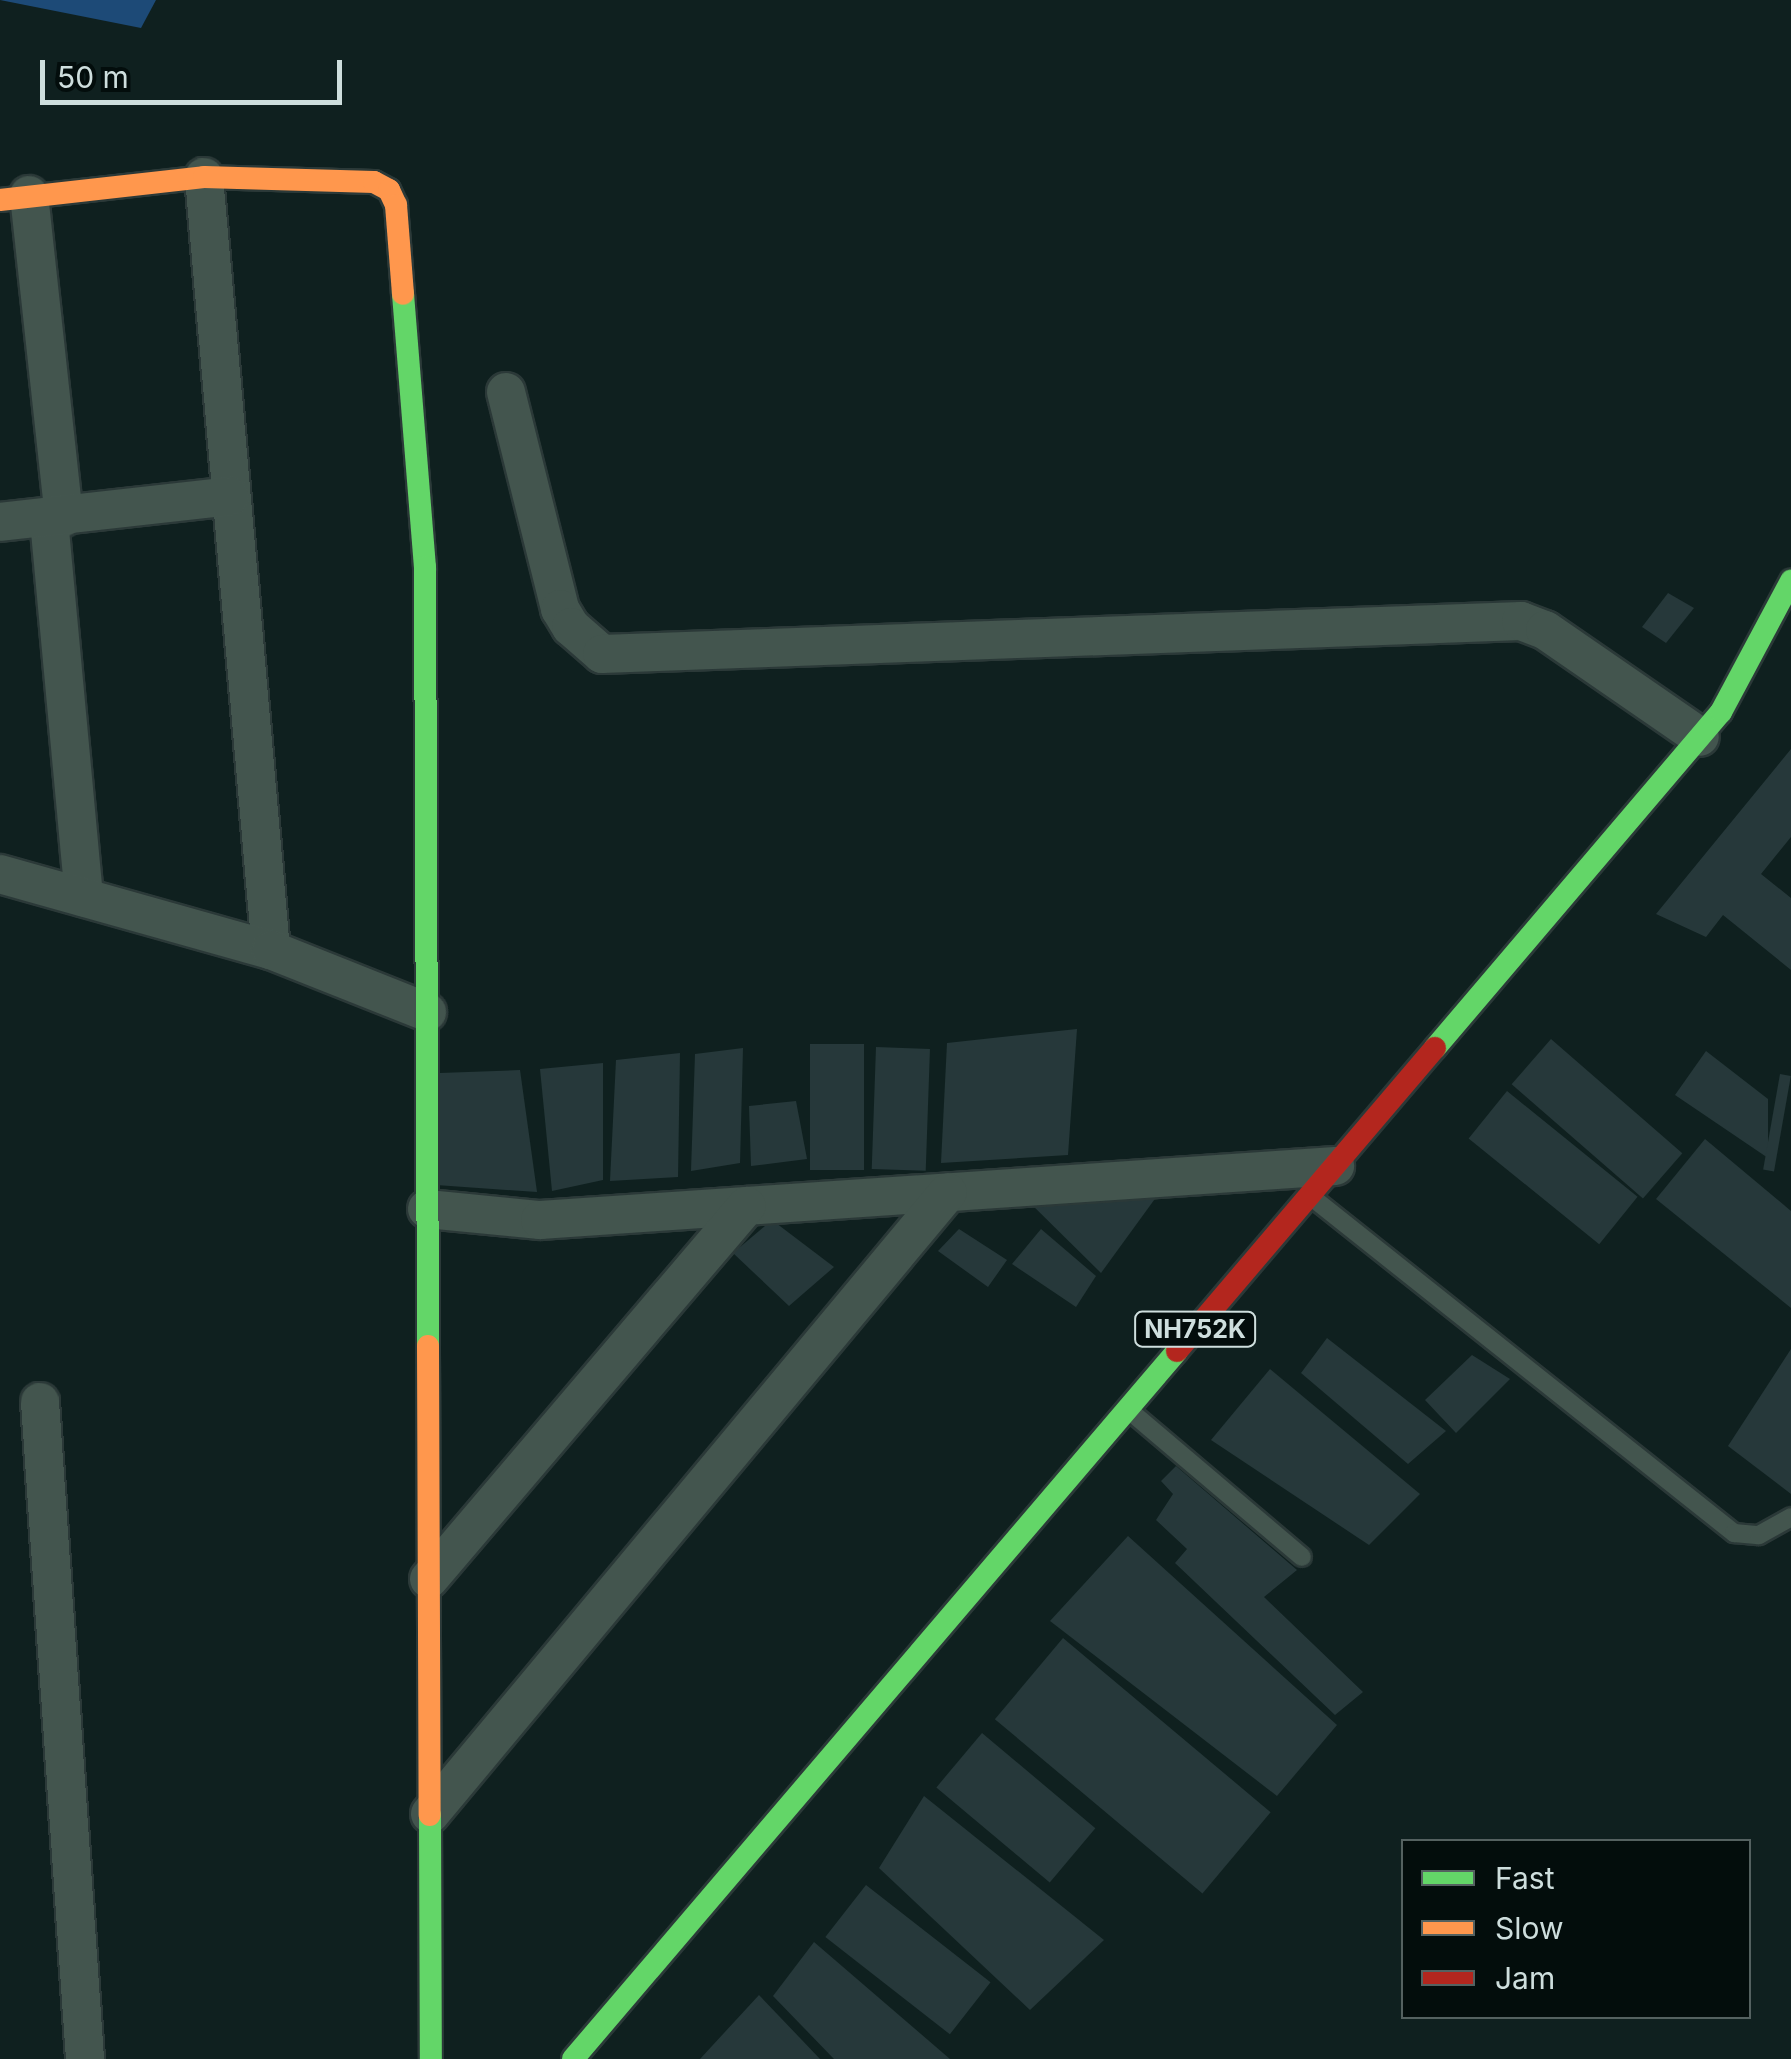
<!DOCTYPE html>
<html>
<head>
<meta charset="utf-8">
<style>
	body { margin:0 }
	#map { position:relative; width:1791px; height:2059px; overflow:hidden; background:#0f201f; font-family:Inter,sans-serif }
	div>[style] { position:absolute }
	[style*='--x'] { left:calc(var(--x)*1px); top:calc(var(--y)*1px); width:calc(var(--w)*1px); rotate:calc(var(--a)*1deg) }
	.water>* { inset:0; background:#1d4a77 }
	.building>* { inset:0; background:#26383a; transform-origin:0 0 }
	.roads { filter:drop-shadow(2px 0 #2b3938) drop-shadow(-2px 0 #2b3938) drop-shadow(0 2px #2b3938) drop-shadow(0 -2px #2b3938) }
	.lane>* { height:18px; margin:-9px; padding:0 9px; transform-origin:9px; border-radius:9px; background:#43554e }
	.street>* { height:38px; margin:-19px; padding:0 19px; transform-origin:19px; border-radius:19px; background:#43554e }
	.fast>* { height:22px; margin:-11px; padding:0 11px; transform-origin:11px; border-radius:11px; background:#63d668 }
	.slow>* { height:22px; margin:-11px; padding:0 11px; transform-origin:11px; border-radius:11px; background:#ff974d }
	.jam>* { height:22px; margin:-11px; padding:0 11px; transform-origin:11px; border-radius:11px; background:#b3261e }
	span { translate:-50% -50%; white-space:nowrap; text-align:center; line-height:1.15; -webkit-text-stroke:9px #030d0c; paint-order:stroke }
	.shield-label span { padding:2px 8px; background:#030d0c; border:2px solid; border-radius:8px; -webkit-text-stroke-width:0 }
	.shield-label { font-size:25px; color:#cededd; font-weight:700 }
	.legend { position:absolute; left:1401px; top:1839px; width:350px; height:180px; box-sizing:border-box; background:#030d0c; border:2px solid #546160; margin:0; padding:12px 18px; list-style:none; font-size:30px; color:#cededd }
	.legend li { display:flex; align-items:center; gap:20px; height:50px }
	.legend b { width:50px; border:2px solid #546160 }
	.scale { position:absolute; left:40px; top:60px; width:302px; height:45px; box-sizing:border-box; border:5px solid #cededd; border-top:0; padding-left:12px; font-size:30px; line-height:35px; white-space:nowrap; color:#cededd; -webkit-text-stroke:8px #030d0c; paint-order:stroke }
</style>
</head>
<body>
<div id="map">
	<div class="water">
		<i style="clip-path:polygon(0 0,156px 0,141px 28px)"></i>
	</div>
	<div class="building">
		<i style="clip-path:polygon(1668px 593px,1694px 608px,1666px 643px,1642px 627px)"></i>
		<i style="clip-path:polygon(1791px 749px,1791px 837px,1761px 874px,1791px 898px,1791px 970px,1723px 915px,1706px 937px,1656px 914px)"></i>
		<i style="clip-path:polygon(1077px 1029px,1068px 1155px,941px 1163px,947px 1043px)"></i>
		<i style="left:1551px;top:1039px;width:174px;height:60px;rotate:41deg"></i>
		<i style="left:864px;top:1044px;width:126px;height:54px;rotate:90deg"></i>
		<i style="left:876px;top:1047px;width:54px;height:122px;rotate:2deg"></i>
		<i style="clip-path:polygon(743px 1048px,740px 1163px,691px 1171px,695px 1054px)"></i>
		<i style="clip-path:polygon(1706px 1051px,1768px 1099px,1768px 1158px,1675px 1095px)"></i>
		<i style="clip-path:polygon(680px 1053px,678px 1177px,610px 1181px,616px 1060px)"></i>
		<i style="clip-path:polygon(603px 1063px,603px 1180px,552px 1191px,540px 1069px)"></i>
		<i style="clip-path:polygon(520px 1070px,537px 1192px,436px 1185px,440px 1073px)"></i>
		<i style="left:1780px;top:1074px;width:11px;height:97px;rotate:10deg"></i>
		<i style="left:1507px;top:1091px;width:168px;height:61px;rotate:39deg"></i>
		<i style="clip-path:polygon(796px 1101px,807px 1159px,751px 1166px,749px 1106px)"></i>
		<i style="clip-path:polygon(1705px 1139px,1791px 1211px,1791px 1308px,1656px 1199px)"></i>
		<i style="clip-path:polygon(1157px 1196px,1101px 1273px,1024px 1197px)"></i>
		<i style="clip-path:polygon(772px 1220px,834px 1267px,789px 1306px,733px 1253px)"></i>
		<i style="clip-path:polygon(959px 1229px,1007px 1260px,988px 1287px,938px 1251px)"></i>
		<i style="clip-path:polygon(1041px 1229px,1096px 1276px,1076px 1307px,1012px 1264px)"></i>
		<i style="clip-path:polygon(1327px 1338px,1446px 1431px,1408px 1464px,1301px 1373px)"></i>
		<i style="clip-path:polygon(1791px 1349px,1791px 1494px,1728px 1446px)"></i>
		<i style="clip-path:polygon(1472px 1355px,1510px 1379px,1456px 1433px,1425px 1400px)"></i>
		<i style="clip-path:polygon(1270px 1369px,1420px 1494px,1369px 1545px,1211px 1440px)"></i>
		<i style="clip-path:polygon(1176px 1466px,1297px 1570px,1264px 1597px,1363px 1692px,1335px 1715px,1175px 1563px,1187px 1549px,1156px 1520px,1173px 1494px,1161px 1481px)"></i>
		<i style="clip-path:polygon(1128px 1536px,1337px 1725px,1277px 1796px,1050px 1621px)"></i>
		<i style="left:1063px;top:1638px;width:271px;height:106px;rotate:40deg"></i>
		<i style="left:982px;top:1733px;width:148px;height:71px;rotate:40deg"></i>
		<i style="clip-path:polygon(924px 1796px,1104px 1940px,1030px 2010px,879px 1868px)"></i>
		<i style="left:866px;top:1885px;width:158px;height:66px;rotate:38deg"></i>
		<i style="clip-path:polygon(814px 1942px,950px 2059px,834px 2059px,773px 1996px)"></i>
		<i style="clip-path:polygon(759px 1995px,820px 2059px,700px 2059px)"></i>
	</div>
	<div class="roads">
		<div class="lane">
			<i style="--x:1314;--y:1199;--w:537;--a:38.49"></i>
			<i style="--x:1734;--y:1533;--w:25;--a:5"></i>
			<i style="--x:1759;--y:1535;--w:37;--a:-29"></i>
			<i style="--x:1131;--y:1412;--w:224;--a:40.3"></i>
		</div>
		<div class="street">
			<i style="--x:204;--y:177;--w:776;--a:85.05"></i>
			<i style="--x:29;--y:195;--w:324;--a:83.8"></i>
			<i style="--x:506;--y:392;--w:224;--a:76"></i>
			<i style="--x:560;--y:609;--w:21;--a:59"></i>
			<i style="--x:571;--y:627;--w:41;--a:41.1"></i>
			<i style="--x:602;--y:654;--w:920;--a:-2.06"></i>
			<i style="--x:1521;--y:621;--w:26;--a:21"></i>
			<i style="--x:1545;--y:630;--w:188;--a:34.6"></i>
			<i style="--x:49;--y:520;--w:379;--a:84.7"></i>
			<i style="--x:0;--y:522;--w:231;--a:-6.4"></i>
			<i style="--x:0;--y:874;--w:281;--a:15.7"></i>
			<i style="--x:271;--y:950;--w:168;--a:21.7"></i>
			<i style="--x:427;--y:1209;--w:114;--a:5.6"></i>
			<i style="--x:540;--y:1220;--w:797;--a:-3.89"></i>
			<i style="--x:40;--y:1402;--w:659;--a:86.08"></i>
			<i style="--x:429;--y:1579;--w:490;--a:-49.6"></i>
			<i style="--x:430;--y:1814;--w:809;--a:-50.21"></i>
		</div>
		<div class="fast">
			<i style="--x:403;--y:294;--w:274;--a:85.4"></i>
			<i style="--x:425;--y:567;--w:779;--a:89.78"></i>
			<i style="--x:1435;--y:1048;--w:441;--a:-49.6"></i>
			<i style="--x:1721;--y:712;--w:149;--a:-61.9"></i>
			<i style="--x:430;--y:1815;--w:244;--a:89.8"></i>
			<i style="--x:573;--y:2059;--w:931;--a:-49.53"></i>
		</div>
		<div class="slow">
			<i style="--x:0;--y:200;--w:205;--a:-6.4"></i>
			<i style="--x:204;--y:177;--w:170;--a:1.7"></i>
			<i style="--x:374;--y:182;--w:17;--a:28"></i>
			<i style="--x:389;--y:190;--w:17;--a:65"></i>
			<i style="--x:396;--y:205;--w:89;--a:85.5"></i>
			<i style="--x:428;--y:1346;--w:469;--a:89.8"></i>
		</div>
		<div class="jam">
			<i style="--x:1177;--y:1351;--w:398;--a:-49.6"></i>
		</div>
	</div>
	<div class="shield-label">
		<span style="left:1195px;top:1329px">NH752K</span>
	</div>
	<ul class="legend">
	<li><b style="height:12px;background:#63d668"></b>Fast</li>
	<li><b style="height:12px;background:#ff974d"></b>Slow</li>
	<li><b style="height:12px;background:#b3261e"></b>Jam</li>
	</ul>
	<div class="scale">50 m</div>
</div>
</body>
</html>
